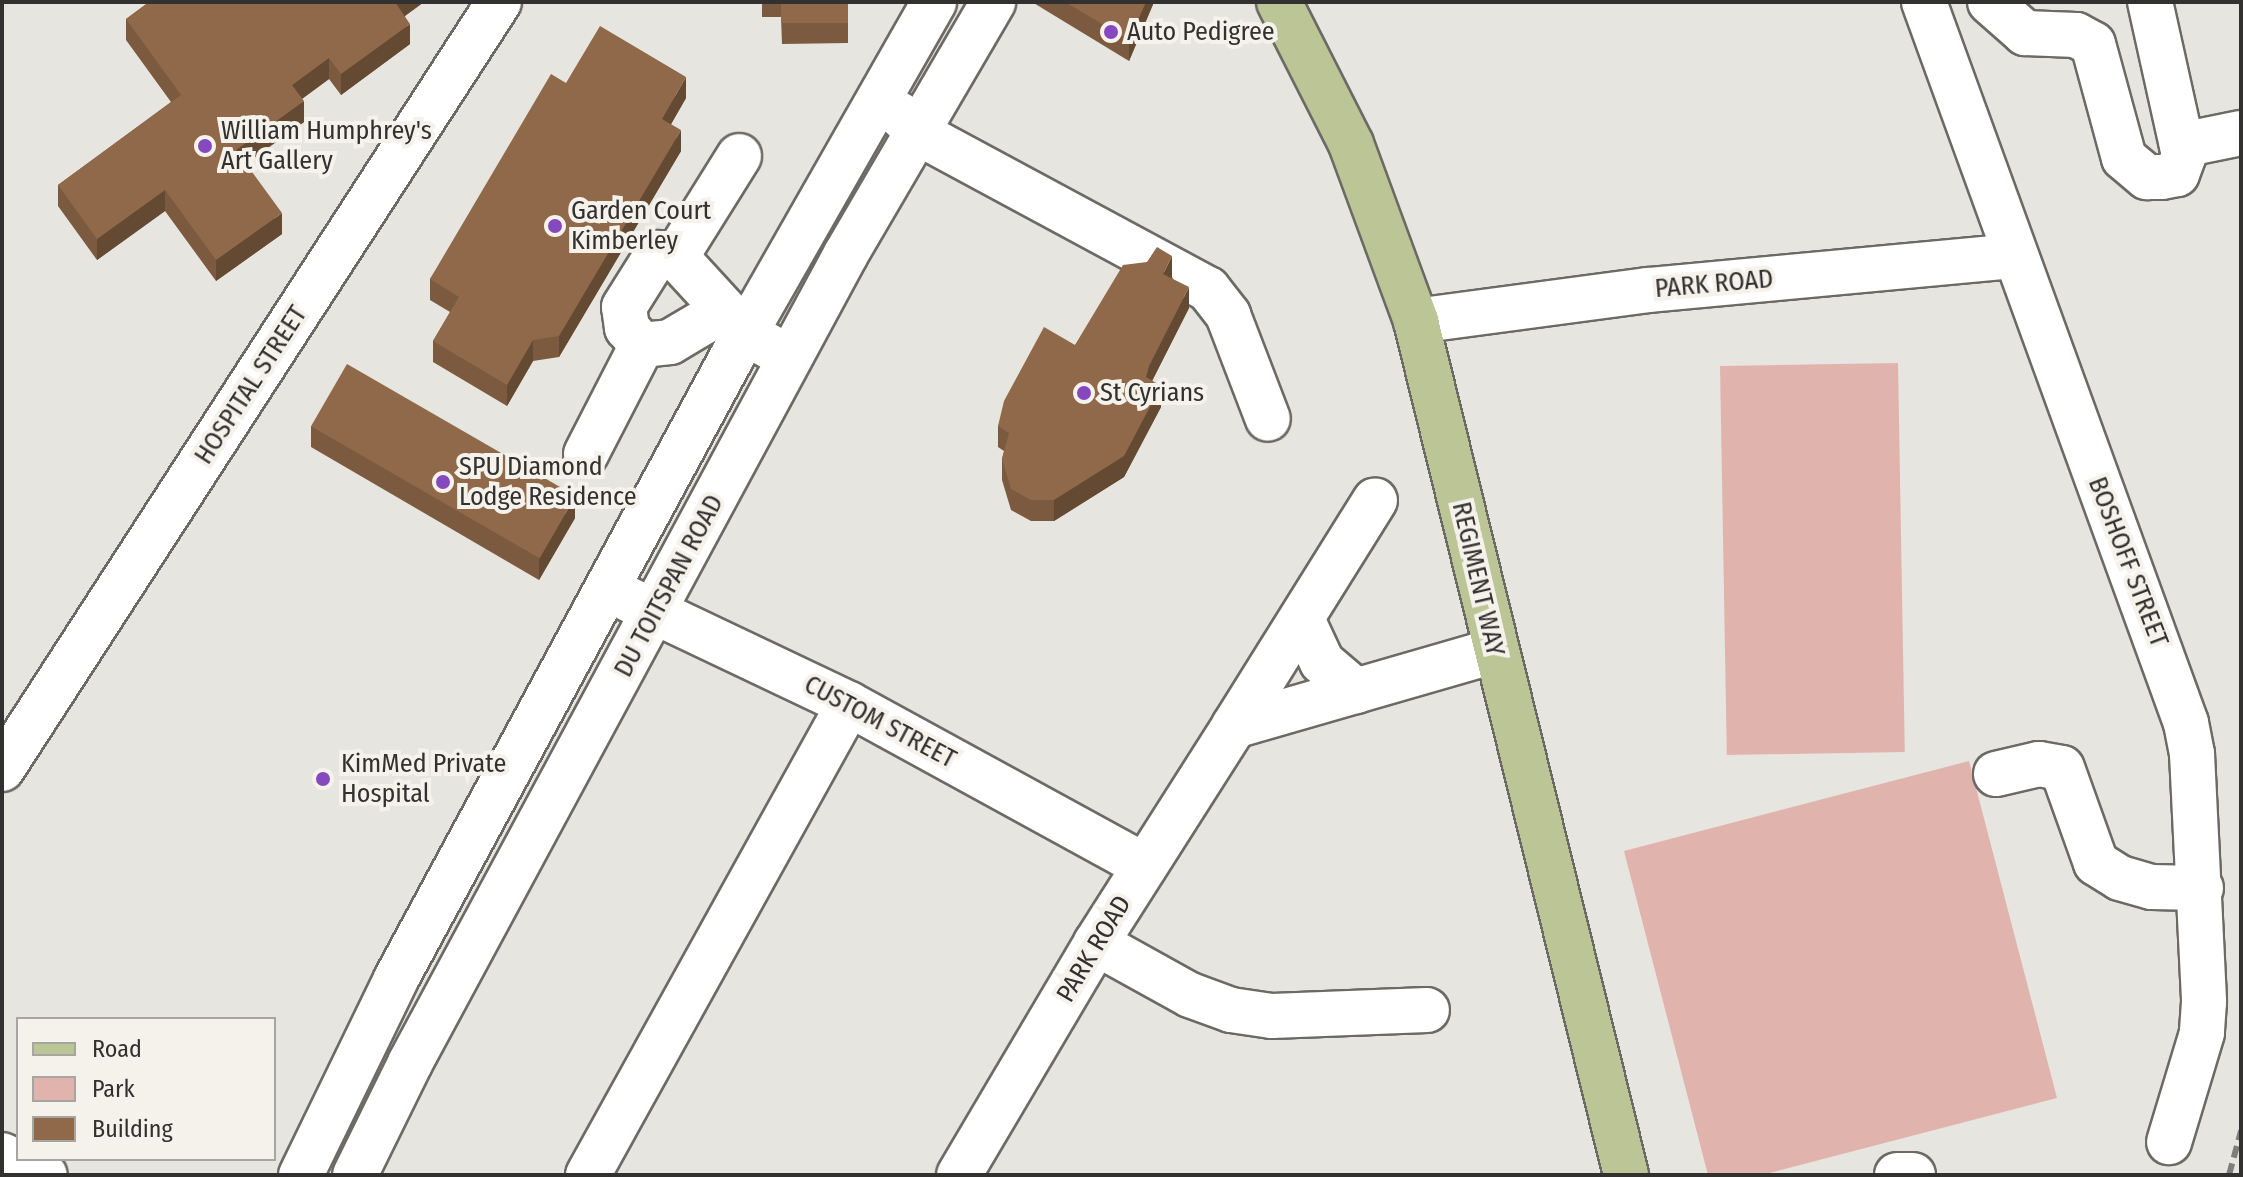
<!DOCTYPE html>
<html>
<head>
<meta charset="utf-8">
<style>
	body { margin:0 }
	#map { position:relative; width:2243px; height:1177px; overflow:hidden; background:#e7e5df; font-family:"Fira Sans Condensed",sans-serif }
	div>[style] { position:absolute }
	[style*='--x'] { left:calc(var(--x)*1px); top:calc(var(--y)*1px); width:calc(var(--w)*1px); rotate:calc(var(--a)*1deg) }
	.green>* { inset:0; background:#e0b4ac; transform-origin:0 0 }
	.roads { filter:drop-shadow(2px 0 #6c6a64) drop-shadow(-2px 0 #6c6a64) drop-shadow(0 2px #6c6a64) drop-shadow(0 -2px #6c6a64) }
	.minor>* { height:44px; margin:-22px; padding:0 22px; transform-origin:22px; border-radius:22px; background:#fff }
	.major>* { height:44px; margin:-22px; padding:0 22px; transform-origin:22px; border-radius:22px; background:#bcc596 }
	.rail>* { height:6px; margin-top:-3px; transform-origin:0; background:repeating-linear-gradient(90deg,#7f7e7a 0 12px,transparent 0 18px) }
	.wall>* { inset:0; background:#7b5a3f }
	.shaded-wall>* { inset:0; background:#644a33 }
	.building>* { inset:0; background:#8f6949; transform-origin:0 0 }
	.dots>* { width:22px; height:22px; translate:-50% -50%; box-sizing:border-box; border:4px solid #f5f2ec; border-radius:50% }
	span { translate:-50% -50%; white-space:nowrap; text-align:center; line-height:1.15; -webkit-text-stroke:8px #f5f2ec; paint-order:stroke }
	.poi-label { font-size:26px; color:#32312f }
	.left { translate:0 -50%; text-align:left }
	.street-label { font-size:26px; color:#32312f }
	.frame { position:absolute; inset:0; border:4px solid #32312f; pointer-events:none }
	.legend { position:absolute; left:16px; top:1017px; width:260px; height:144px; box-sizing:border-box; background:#f5f2ec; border:2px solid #a7a5a0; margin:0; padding:10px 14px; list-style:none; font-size:24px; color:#32312f }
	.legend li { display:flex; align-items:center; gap:16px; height:40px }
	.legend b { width:40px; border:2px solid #a7a5a0 }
</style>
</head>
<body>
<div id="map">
	<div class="green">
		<i style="left:1898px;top:363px;width:389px;height:178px;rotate:89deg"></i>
		<i style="clip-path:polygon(1969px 761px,2057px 1098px,1762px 1175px,1708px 1175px,1624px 851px)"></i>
	</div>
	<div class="roads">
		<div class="minor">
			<i style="--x:1924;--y:2;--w:767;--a:70.03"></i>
			<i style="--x:2186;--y:723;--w:32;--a:79"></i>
			<i style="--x:2192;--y:754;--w:248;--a:87.2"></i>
			<i style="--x:2204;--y:1002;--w:31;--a:94"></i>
			<i style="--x:2202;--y:1033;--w:114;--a:106.8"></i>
			<i style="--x:1990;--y:2;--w:47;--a:41.5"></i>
			<i style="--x:2025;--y:33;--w:51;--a:2.2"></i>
			<i style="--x:2076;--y:35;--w:19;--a:28"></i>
			<i style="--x:2093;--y:44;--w:118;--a:74.8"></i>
			<i style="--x:2124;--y:158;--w:30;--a:40"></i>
			<i style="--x:2147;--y:177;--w:15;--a:0"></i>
			<i style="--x:2162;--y:177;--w:15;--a:-11"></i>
			<i style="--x:2177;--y:174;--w:20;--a:-70"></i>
			<i style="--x:2184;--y:155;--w:157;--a:-102.5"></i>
			<i style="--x:899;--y:114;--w:29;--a:44"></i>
			<i style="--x:920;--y:134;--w:327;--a:28.3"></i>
			<i style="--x:1208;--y:289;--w:33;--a:52"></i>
			<i style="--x:1228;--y:315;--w:111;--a:69"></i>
			<i style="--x:2182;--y:145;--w:60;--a:-11.5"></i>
			<i style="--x:676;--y:257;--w:119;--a:-58"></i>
			<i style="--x:1416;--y:321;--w:234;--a:-7.6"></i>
			<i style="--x:1648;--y:290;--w:366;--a:-5.3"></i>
			<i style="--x:642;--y:345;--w:28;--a:-6"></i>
			<i style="--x:670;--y:342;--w:63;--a:-30.7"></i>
			<i style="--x:586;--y:454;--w:123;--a:-62.8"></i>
			<i style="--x:642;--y:345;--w:23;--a:-131"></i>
			<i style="--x:627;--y:328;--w:21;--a:-98"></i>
			<i style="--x:624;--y:307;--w:64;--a:-57.8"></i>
			<i style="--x:658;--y:253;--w:18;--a:13"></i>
			<i style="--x:676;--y:257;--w:103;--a:47.4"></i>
			<i style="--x:746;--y:333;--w:28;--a:30"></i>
			<i style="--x:628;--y:599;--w:245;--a:25.4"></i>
			<i style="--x:849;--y:704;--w:337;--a:28.7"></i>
			<i style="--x:1302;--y:619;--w:47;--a:65.1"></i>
			<i style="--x:1322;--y:662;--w:45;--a:40.5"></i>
			<i style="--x:1234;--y:726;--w:266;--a:-58"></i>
			<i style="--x:2;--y:769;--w:914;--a:-57.06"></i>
			<i style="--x:1996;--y:774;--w:44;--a:-13.1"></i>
			<i style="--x:2039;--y:764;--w:23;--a:10"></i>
			<i style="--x:2062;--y:768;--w:101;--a:70.3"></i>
			<i style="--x:2096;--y:863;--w:28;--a:32"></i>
			<i style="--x:2120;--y:878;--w:33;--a:16"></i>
			<i style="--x:2152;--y:887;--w:49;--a:1.2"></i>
			<i style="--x:1096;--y:943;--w:107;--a:29"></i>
			<i style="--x:1190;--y:995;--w:44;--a:20.1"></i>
			<i style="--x:1231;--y:1010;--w:41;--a:8.3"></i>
			<i style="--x:1272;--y:1016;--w:155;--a:-2.2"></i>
			<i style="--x:2;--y:1155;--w:47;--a:24.9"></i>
			<i style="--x:301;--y:1175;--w:218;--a:-64.1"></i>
			<i style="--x:396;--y:979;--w:711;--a:-61.63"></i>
			<i style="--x:734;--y:353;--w:404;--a:-60.3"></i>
			<i style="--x:355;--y:1175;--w:125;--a:-63.8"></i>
			<i style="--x:410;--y:1063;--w:919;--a:-61.68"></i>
			<i style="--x:846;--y:254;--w:292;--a:-59.7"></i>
			<i style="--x:588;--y:1175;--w:538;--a:-61.01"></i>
			<i style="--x:959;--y:1175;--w:269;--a:-59.4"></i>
			<i style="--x:1096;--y:943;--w:257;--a:-57.5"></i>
			<i style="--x:1234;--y:726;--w:271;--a:-16.1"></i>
			<i style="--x:1897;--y:1175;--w:16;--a:0"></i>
		</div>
		<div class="major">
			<i style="--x:1279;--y:2;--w:159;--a:63.1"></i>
			<i style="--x:1351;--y:144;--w:189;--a:69.8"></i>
			<i style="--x:1416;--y:321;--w:879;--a:76.18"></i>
		</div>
	</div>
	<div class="rail">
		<i style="--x:2229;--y:1175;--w:46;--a:-74.7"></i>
	</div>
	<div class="wall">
		<i style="clip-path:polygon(149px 2px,424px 2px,405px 16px,410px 44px,341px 95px,329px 79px,302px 99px,304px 122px,246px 163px,282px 234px,216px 281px,165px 211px,97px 260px,58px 206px,58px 185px,171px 102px,126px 40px,126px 19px)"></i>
		<i style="clip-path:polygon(762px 2px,848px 2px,848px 43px,782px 44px,781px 17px,762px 17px)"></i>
		<i style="clip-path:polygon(1032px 2px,1154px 2px,1129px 61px)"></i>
		<i style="clip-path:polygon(566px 83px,686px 98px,671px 124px,681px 151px,559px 357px,533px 361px,507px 406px,433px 362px,433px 341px,450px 312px,430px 300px,430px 279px)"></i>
		<i style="clip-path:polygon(1147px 262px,1172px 277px,1189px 308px,1152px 381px,1161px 407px,1124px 477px,1054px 521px,1031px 521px,1011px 510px,1002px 480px,1002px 459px,1004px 451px,998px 447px,998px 426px,1075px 345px)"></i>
		<i style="clip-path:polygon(311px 426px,575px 518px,539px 580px,311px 447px)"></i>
	</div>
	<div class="shaded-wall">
		<i style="clip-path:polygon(395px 2px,424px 2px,395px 23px)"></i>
		<i style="clip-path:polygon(1146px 2px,1154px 2px,1129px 61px,1129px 40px)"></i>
		<i style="clip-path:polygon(410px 24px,410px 44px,341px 95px,341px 74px)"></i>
		<i style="clip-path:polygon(329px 58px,329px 79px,292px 106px,292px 85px)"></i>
		<i style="clip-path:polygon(686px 77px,686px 98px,662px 140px,662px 119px)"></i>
		<i style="clip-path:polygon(304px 101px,304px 122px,236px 171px,236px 150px)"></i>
		<i style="clip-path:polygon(681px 130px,681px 151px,559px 357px,559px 336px)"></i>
		<i style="clip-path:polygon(165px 190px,165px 211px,97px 260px,97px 239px)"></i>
		<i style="clip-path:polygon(282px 213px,282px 234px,216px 281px,216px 260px)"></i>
		<i style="clip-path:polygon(1172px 256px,1172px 277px,1163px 295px,1163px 274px)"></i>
		<i style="clip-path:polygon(1189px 287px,1189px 308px,1149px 387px,1146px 377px,1149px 366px)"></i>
		<i style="clip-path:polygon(533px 340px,533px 361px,507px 406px,507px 385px)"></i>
		<i style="clip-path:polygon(1161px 386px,1161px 407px,1124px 477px,1054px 521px,1054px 500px)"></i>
		<i style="clip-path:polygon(575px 497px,575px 518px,539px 580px,539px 559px)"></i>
	</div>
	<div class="building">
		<i style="clip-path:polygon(149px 2px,395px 2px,410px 24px,341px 74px,329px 58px,292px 85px,304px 101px,236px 150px,282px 213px,216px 260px,165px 190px,97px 239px,58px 185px,181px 95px,126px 19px)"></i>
		<i style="left:781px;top:2px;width:67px;height:21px"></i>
		<i style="clip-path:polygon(1065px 2px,1146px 2px,1129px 40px)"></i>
		<i style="clip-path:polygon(600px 26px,686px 77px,662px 119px,681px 130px,559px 336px,533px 340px,507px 385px,433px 341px,459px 297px,430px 279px,551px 74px,566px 83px)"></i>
		<i style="clip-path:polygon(1157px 247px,1172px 256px,1163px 274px,1189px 287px,1149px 366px,1146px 377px,1161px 386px,1124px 456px,1054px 500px,1031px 500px,1011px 489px,1002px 459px,1009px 433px,998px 426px,1004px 401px,1044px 327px,1075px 345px,1123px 265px,1147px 262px)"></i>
		<i style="left:347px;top:364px;width:264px;height:72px;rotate:30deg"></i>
	</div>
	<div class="dots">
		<i style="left:1111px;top:32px;background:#8548be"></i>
		<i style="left:205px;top:146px;background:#8548be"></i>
		<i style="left:555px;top:226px;background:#8548be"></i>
		<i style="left:1084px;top:393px;background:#8548be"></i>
		<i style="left:443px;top:482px;background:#8548be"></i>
		<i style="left:323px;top:779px;background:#8548be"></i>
	</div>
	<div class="poi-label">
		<span class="left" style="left:1127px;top:32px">Auto Pedigree</span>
		<span class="left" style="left:221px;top:146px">William Humphrey's<br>Art Gallery</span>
		<span class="left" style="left:571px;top:226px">Garden Court<br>Kimberley</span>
		<span class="left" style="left:1100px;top:393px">St Cyrians</span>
		<span class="left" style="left:459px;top:482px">SPU Diamond<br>Lodge Residence</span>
		<span class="left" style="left:341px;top:779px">KimMed Private<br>Hospital</span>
	</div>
	<div class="street-label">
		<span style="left:1714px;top:284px;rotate:-5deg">PARK ROAD</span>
		<span style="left:251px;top:385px;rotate:-57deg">HOSPITAL STREET</span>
		<span style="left:2128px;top:562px;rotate:69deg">BOSHOFF STREET</span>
		<span style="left:1478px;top:579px;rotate:77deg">REGIMENT WAY</span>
		<span style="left:669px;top:586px;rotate:-62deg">DU TOITSPAN ROAD</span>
		<span style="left:880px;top:722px;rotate:28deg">CUSTOM STREET</span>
		<span style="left:1094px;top:949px;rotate:-59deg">PARK ROAD</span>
	</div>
	<div class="frame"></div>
	<ul class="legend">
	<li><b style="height:10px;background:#bcc596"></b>Road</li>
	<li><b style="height:22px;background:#e0b4ac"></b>Park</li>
	<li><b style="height:22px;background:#8f6949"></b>Building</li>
	</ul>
</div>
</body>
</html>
